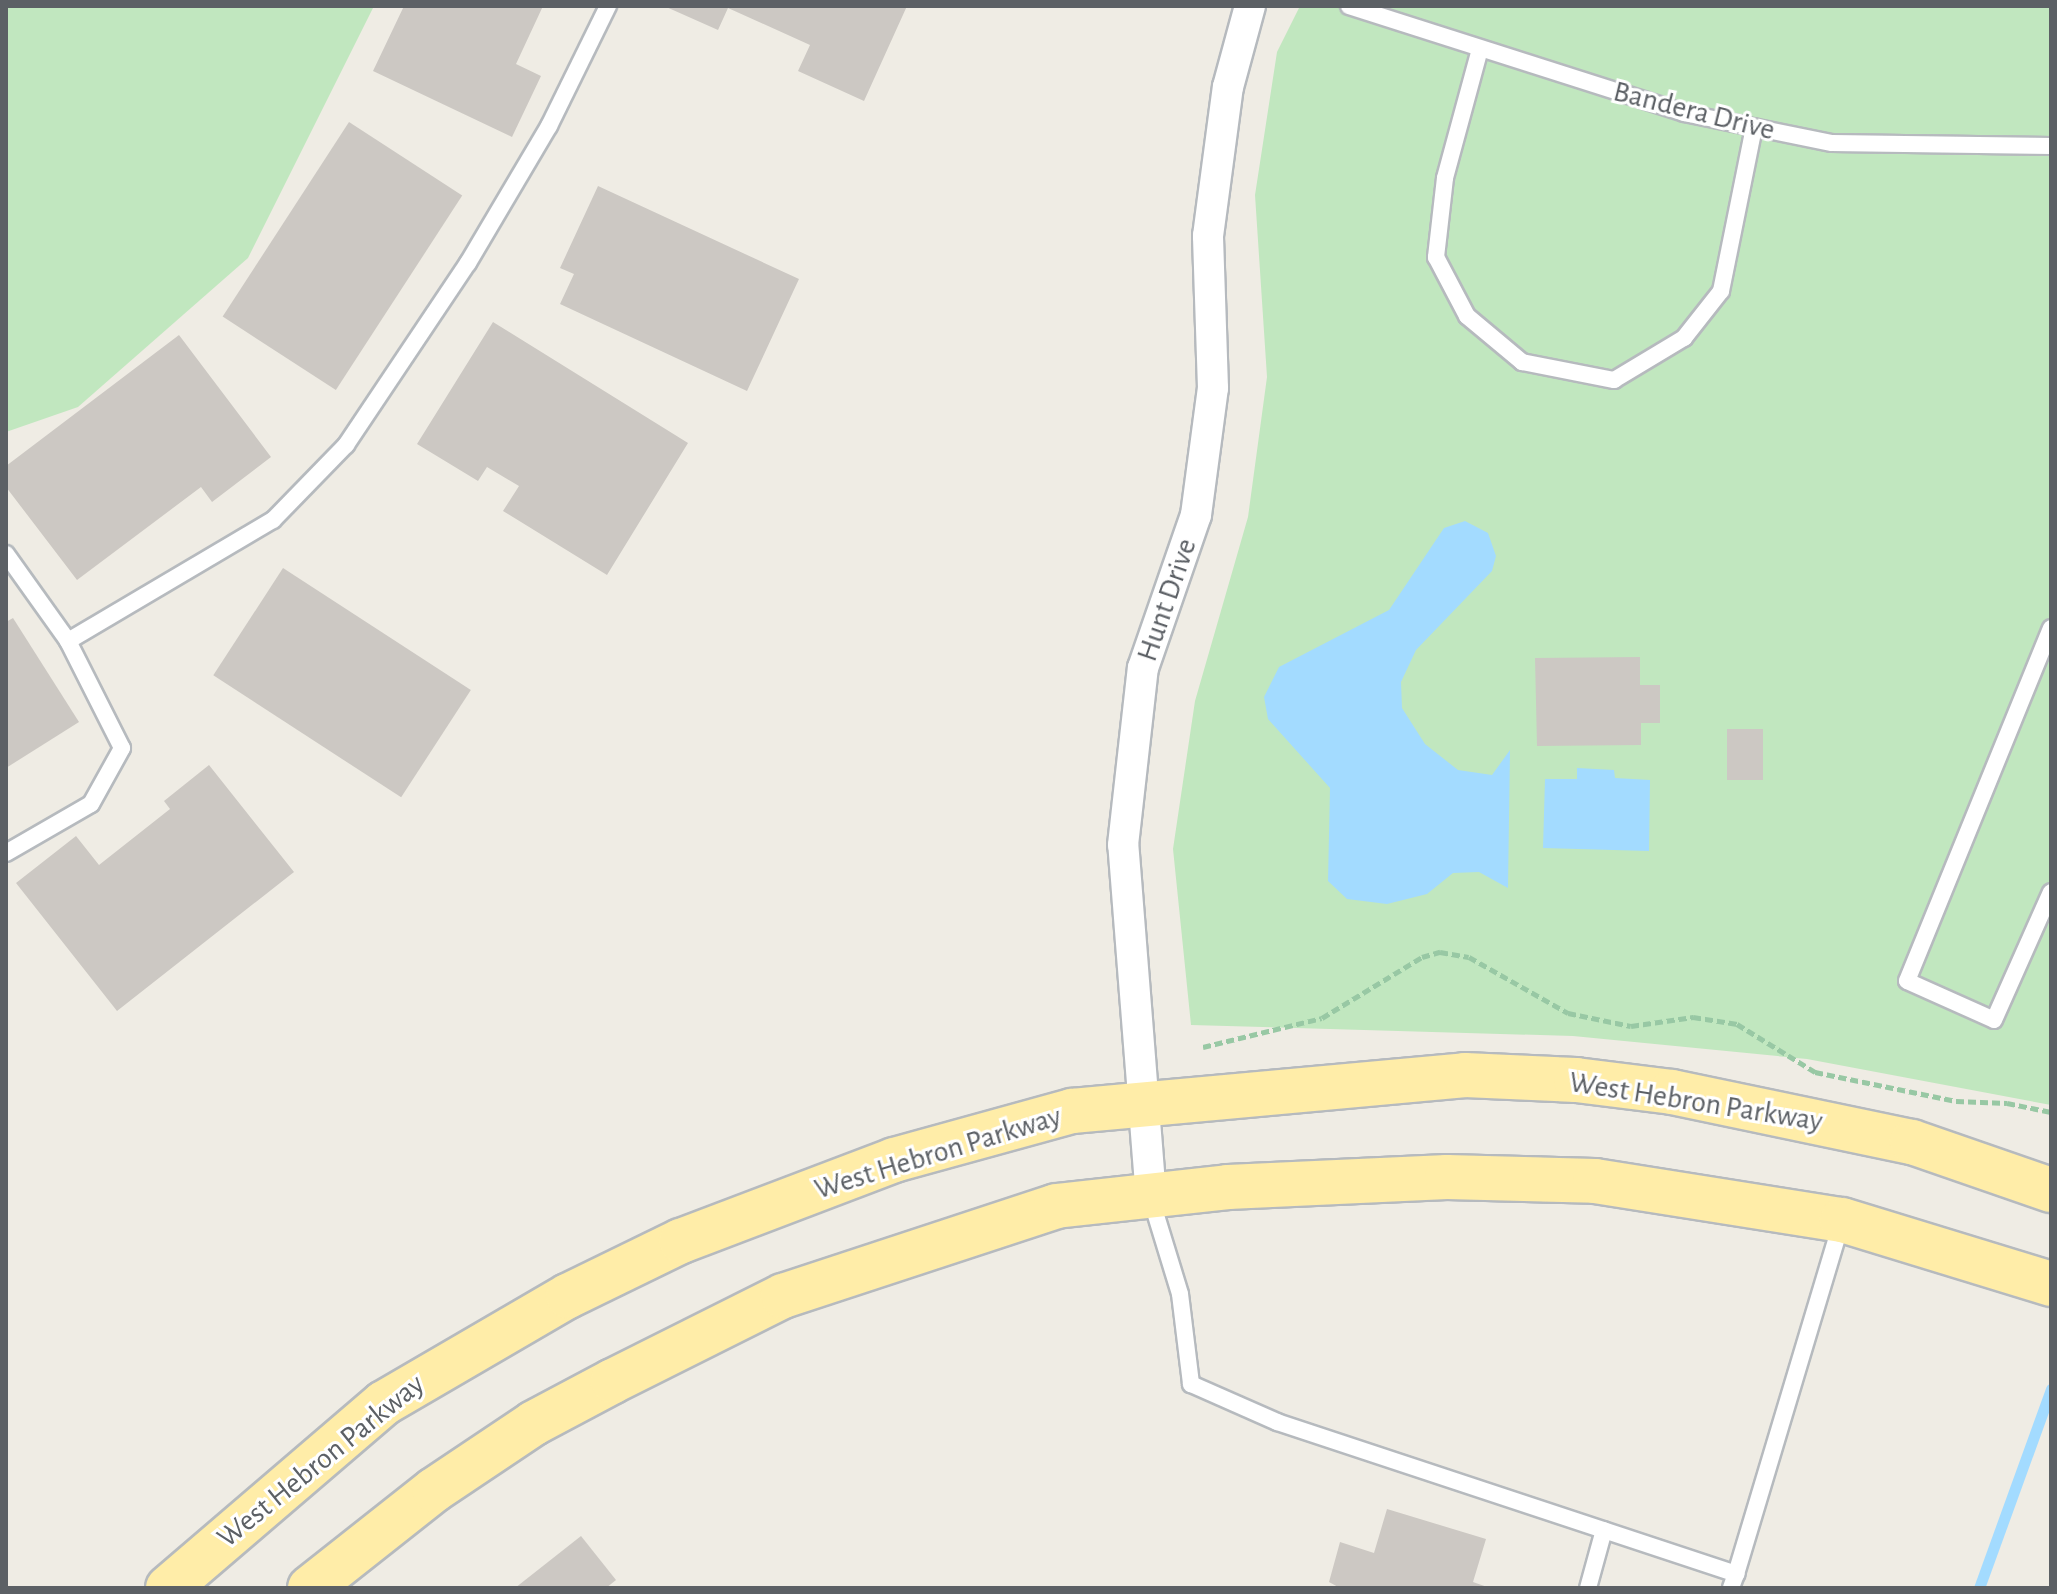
<!DOCTYPE html>
<html>
<head>
<meta charset="utf-8">
<style>
	body { margin:0 }
	#map { position:relative; width:2057px; height:1594px; overflow:hidden; background:#efece4; font-family:"Alegreya Sans",sans-serif }
	div>[style] { position:absolute }
	[style*='--x'] { left:calc(var(--x)*1px); top:calc(var(--y)*1px); width:calc(var(--w)*1px); rotate:calc(var(--a)*1deg) }
	.green>* { inset:0; background:#c1e7bf }
	.water>* { inset:0; background:#a3dbff }
	.stream>* { height:11px; margin:-5.5px; padding:0 5.5px; transform-origin:5.5px; border-radius:5.5px; background:#a3dbff }
	.building>* { inset:0; background:#ccc8c3; transform-origin:0 0 }
	.path>* { height:5px; margin-top:-2.5px; transform-origin:0; background:repeating-linear-gradient(90deg,#98c8a4 0 8px,transparent 0 12px) }
	.roads { filter:drop-shadow(2px 0 #b6babe) drop-shadow(-2px 0 #b6babe) drop-shadow(0 2px #b6babe) drop-shadow(0 -2px #b6babe) }
	.service>* { height:16px; margin:-8px; padding:0 8px; transform-origin:8px; border-radius:8px; background:#fff }
	.minor>* { height:30px; margin:-15px; padding:0 15px; transform-origin:15px; border-radius:15px; background:#fff }
	.primary>* { height:44px; margin:-22px; padding:0 22px; transform-origin:22px; border-radius:22px; background:#ffeda8 }
	span { translate:-50% -50%; white-space:nowrap; text-align:center; line-height:1.15; -webkit-text-stroke:6px #fff; paint-order:stroke }
	.street-label { font-size:30px; color:#5c6065 }
	.frame { position:absolute; inset:0; border:8px solid #5c6065; pointer-events:none }
</style>
</head>
<body>
<div id="map">
	<div class="green">
		<i style="clip-path:polygon(6px 6px,374px 6px,248px 258px,78px 407px,6px 432px)"></i>
		<i style="clip-path:polygon(1300px 6px,2051px 6px,2051px 1105px,1807px 1059px,1573px 1036px,1191px 1025px,1173px 849px,1195px 701px,1248px 517px,1267px 377px,1255px 195px,1277px 52px)"></i>
	</div>
	<div class="water">
		<i style="clip-path:polygon(1465px 521px,1488px 533px,1496px 556px,1492px 571px,1416px 650px,1401px 682px,1402px 708px,1425px 744px,1458px 770px,1492px 775px,1510px 750px,1508px 888px,1479px 872px,1453px 873px,1427px 894px,1387px 904px,1347px 899px,1328px 881px,1330px 788px,1268px 719px,1264px 697px,1279px 667px,1389px 610px,1444px 528px)"></i>
		<i style="clip-path:polygon(1577px 768px,1614px 770px,1615px 778px,1650px 780px,1649px 851px,1543px 848px,1545px 779px,1577px 779px)"></i>
	</div>
	<div class="stream">
		<i style="--x:1979;--y:1588;--w:212;--a:-70.1"></i>
	</div>
	<div class="building">
		<i style="clip-path:polygon(404px 6px,543px 6px,516px 64px,541px 76px,512px 137px,373px 71px)"></i>
		<i style="clip-path:polygon(664px 6px,907px 6px,864px 101px,798px 71px,810px 45px,728px 8px,718px 30px)"></i>
		<i style="left:349px;top:122px;width:135px;height:232px;rotate:33deg"></i>
		<i style="clip-path:polygon(598px 186px,799px 279px,747px 391px,560px 304px,574px 274px,560px 268px)"></i>
		<i style="clip-path:polygon(493px 322px,688px 443px,607px 575px,503px 511px,519px 486px,487px 467px,478px 481px,417px 444px)"></i>
		<i style="clip-path:polygon(179px 335px,271px 457px,212px 502px,201px 487px,77px 580px,6px 487px,6px 466px)"></i>
		<i style="left:283px;top:568px;width:224px;height:128px;rotate:33deg"></i>
		<i style="clip-path:polygon(13px 618px,79px 722px,6px 768px,6px 622px)"></i>
		<i style="clip-path:polygon(1640px 657px,1640px 685px,1660px 685px,1660px 723px,1641px 723px,1641px 745px,1537px 746px,1535px 658px)"></i>
		<i style="left:1727px;top:729px;width:36px;height:51px"></i>
		<i style="clip-path:polygon(209px 765px,294px 872px,117px 1011px,16px 883px,76px 836px,99px 865px,170px 809px,164px 801px)"></i>
		<i style="clip-path:polygon(1387px 1509px,1486px 1539px,1473px 1582px,1490px 1588px,1340px 1588px,1329px 1582px,1340px 1542px,1374px 1553px)"></i>
		<i style="clip-path:polygon(581px 1536px,616px 1580px,606px 1588px,515px 1588px)"></i>
	</div>
	<div class="path">
		<i style="--x:1203;--y:1047;--w:122;--a:-13.7"></i>
		<i style="--x:1322;--y:1018;--w:117;--a:-31.4"></i>
		<i style="--x:1422;--y:957;--w:19;--a:-16"></i>
		<i style="--x:1440;--y:952;--w:29;--a:10"></i>
		<i style="--x:1469;--y:957;--w:114;--a:29.5"></i>
		<i style="--x:1568;--y:1013;--w:64;--a:11.7"></i>
		<i style="--x:1631;--y:1026;--w:63;--a:-8.3"></i>
		<i style="--x:1693;--y:1017;--w:45;--a:9"></i>
		<i style="--x:1737;--y:1024;--w:92;--a:31.6"></i>
		<i style="--x:1815;--y:1072;--w:144;--a:11.6"></i>
		<i style="--x:1956;--y:1101;--w:51;--a:2.2"></i>
		<i style="--x:2007;--y:1103;--w:45;--a:11.6"></i>
	</div>
	<div class="roads">
		<div class="service">
			<i style="--x:1349;--y:6;--w:352;--a:17.7"></i>
			<i style="--x:1684;--y:113;--w:151;--a:11.5"></i>
			<i style="--x:1832;--y:143;--w:219;--a:0.8"></i>
			<i style="--x:1480;--y:49;--w:134;--a:105.2"></i>
			<i style="--x:1445;--y:178;--w:80;--a:96.5"></i>
			<i style="--x:1436;--y:257;--w:67;--a:62.3"></i>
			<i style="--x:1467;--y:316;--w:72;--a:39.9"></i>
			<i style="--x:1522;--y:362;--w:94;--a:11.1"></i>
			<i style="--x:1614;--y:380;--w:82;--a:-31"></i>
			<i style="--x:1684;--y:338;--w:60;--a:-51.8"></i>
			<i style="--x:1721;--y:291;--w:167;--a:-78.6"></i>
			<i style="--x:6;--y:554;--w:107;--a:54.5"></i>
			<i style="--x:2051;--y:628;--w:381;--a:112.2"></i>
			<i style="--x:1907;--y:981;--w:95;--a:24.1"></i>
			<i style="--x:1994;--y:1020;--w:140;--a:-66"></i>
			<i style="--x:6;--y:853;--w:98;--a:-30"></i>
			<i style="--x:91;--y:804;--w:64;--a:-61"></i>
			<i style="--x:122;--y:748;--w:120;--a:-116.8"></i>
			<i style="--x:68;--y:641;--w:238;--a:-30.6"></i>
			<i style="--x:273;--y:520;--w:105;--a:-45.8"></i>
			<i style="--x:346;--y:445;--w:219;--a:-56.2"></i>
			<i style="--x:468;--y:263;--w:159;--a:-59.4"></i>
			<i style="--x:549;--y:126;--w:134;--a:-63.8"></i>
			<i style="--x:1151;--y:1199;--w:99;--a:73"></i>
			<i style="--x:1180;--y:1294;--w:91;--a:83"></i>
			<i style="--x:1191;--y:1384;--w:94;--a:23.8"></i>
			<i style="--x:1277;--y:1422;--w:484;--a:18.3"></i>
			<i style="--x:1736;--y:1574;--w:15;--a:110"></i>
			<i style="--x:1736;--y:1574;--w:369;--a:-73.3"></i>
			<i style="--x:1588;--y:1588;--w:60;--a:-74.6"></i>
		</div>
		<div class="minor">
			<i style="--x:1151;--y:1197;--w:353;--a:-94.5"></i>
			<i style="--x:1123;--y:845;--w:178;--a:-83.6"></i>
			<i style="--x:1143;--y:668;--w:162;--a:-70.9"></i>
			<i style="--x:1196;--y:515;--w:128;--a:-82.4"></i>
			<i style="--x:1213;--y:388;--w:152;--a:-91.9"></i>
			<i style="--x:1208;--y:236;--w:150;--a:-82.4"></i>
			<i style="--x:1228;--y:87;--w:84;--a:-74.8"></i>
		</div>
		<div class="primary">
			<i style="--x:168;--y:1588;--w:284;--a:-40.6"></i>
			<i style="--x:384;--y:1403;--w:213;--a:-30.2"></i>
			<i style="--x:568;--y:1296;--w:126;--a:-26"></i>
			<i style="--x:681;--y:1241;--w:228;--a:-20.8"></i>
			<i style="--x:894;--y:1160;--w:185;--a:-15.4"></i>
			<i style="--x:1072;--y:1111;--w:395;--a:-5.2"></i>
			<i style="--x:1465;--y:1075;--w:111;--a:2.6"></i>
			<i style="--x:1576;--y:1080;--w:97;--a:7.1"></i>
			<i style="--x:1672;--y:1092;--w:245;--a:11.8"></i>
			<i style="--x:1912;--y:1142;--w:147;--a:19.1"></i>
			<i style="--x:310;--y:1588;--w:158;--a:-38.3"></i>
			<i style="--x:434;--y:1490;--w:120;--a:-33.8"></i>
			<i style="--x:534;--y:1423;--w:89;--a:-28"></i>
			<i style="--x:613;--y:1381;--w:190;--a:-26.6"></i>
			<i style="--x:783;--y:1296;--w:287;--a:-18.2"></i>
			<i style="--x:1056;--y:1206;--w:173;--a:-6.3"></i>
			<i style="--x:1228;--y:1187;--w:219;--a:-2.6"></i>
			<i style="--x:1447;--y:1177;--w:148;--a:1.5"></i>
			<i style="--x:1595;--y:1181;--w:250;--a:9"></i>
			<i style="--x:1842;--y:1220;--w:219;--a:17"></i>
		</div>
	</div>
	<div class="street-label">
		<span style="left:1694px;top:111px;rotate:14deg">Bandera Drive</span>
		<span style="left:1167px;top:600px;rotate:-71deg">Hunt Drive</span>
		<span style="left:1696px;top:1102px;rotate:9deg">West Hebron Parkway</span>
		<span style="left:938px;top:1153px;rotate:-17deg">West Hebron Parkway</span>
		<span style="left:321px;top:1461px;rotate:-39deg">West Hebron Parkway</span>
	</div>
	<div class="frame"></div>
</div>
</body>
</html>
